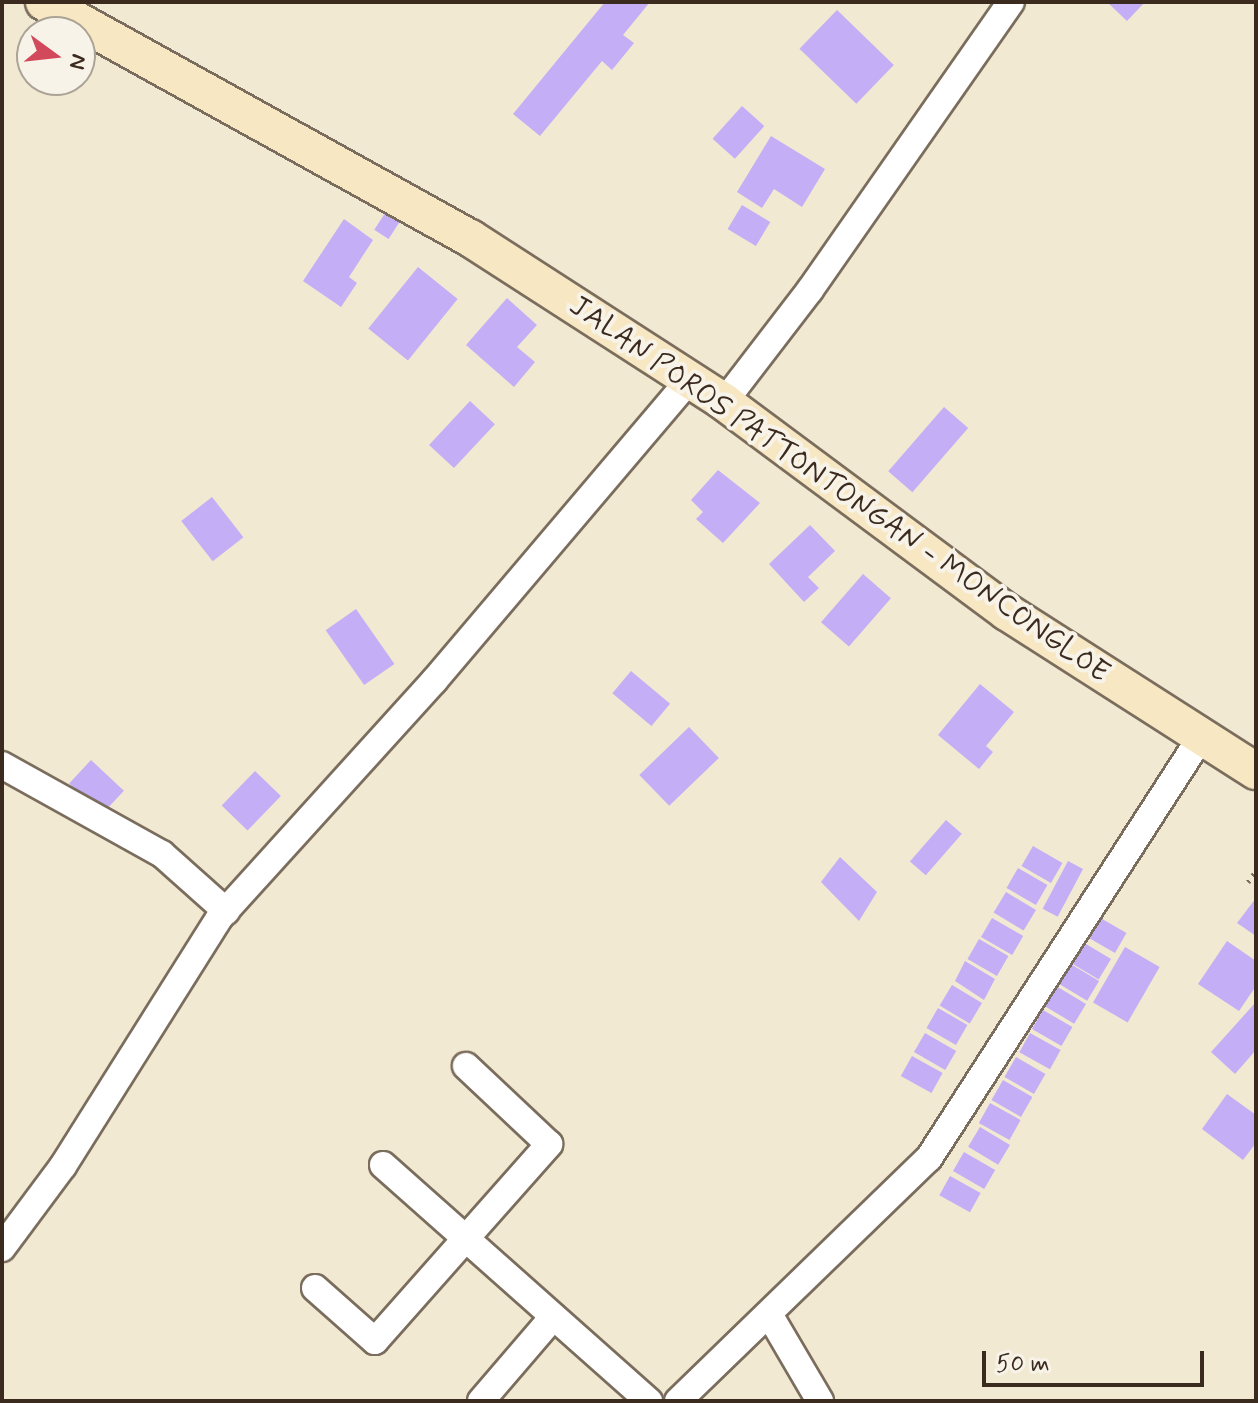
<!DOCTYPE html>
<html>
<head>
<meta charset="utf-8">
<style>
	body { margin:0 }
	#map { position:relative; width:1258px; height:1403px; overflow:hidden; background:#f2e9d3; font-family:Mynerve,sans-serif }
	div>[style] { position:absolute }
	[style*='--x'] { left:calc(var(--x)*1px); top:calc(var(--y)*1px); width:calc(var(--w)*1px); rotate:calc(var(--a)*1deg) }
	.building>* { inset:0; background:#c4aef5; transform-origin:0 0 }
	.path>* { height:5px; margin-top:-2.5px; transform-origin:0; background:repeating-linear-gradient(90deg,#7b6d5d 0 2px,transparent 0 8px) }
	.roads { filter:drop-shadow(2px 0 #7b6d5d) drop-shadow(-2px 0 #7b6d5d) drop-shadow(0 2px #7b6d5d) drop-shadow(0 -2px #7b6d5d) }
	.street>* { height:26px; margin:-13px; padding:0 13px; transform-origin:13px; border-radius:13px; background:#fff }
	.secondary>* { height:36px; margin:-18px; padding:0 18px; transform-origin:18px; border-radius:18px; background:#f7e8c3 }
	span { translate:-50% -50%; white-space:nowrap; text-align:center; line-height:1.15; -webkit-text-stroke:8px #f7f3e8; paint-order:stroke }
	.street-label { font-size:30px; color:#3b2a1e }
	.frame { position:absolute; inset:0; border:4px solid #3b2a1e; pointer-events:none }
	.north { position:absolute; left:16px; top:16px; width:80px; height:80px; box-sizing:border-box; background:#f7f3e8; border:2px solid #aca397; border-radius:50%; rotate:105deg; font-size:22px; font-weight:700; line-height:32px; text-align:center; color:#3b2a1e }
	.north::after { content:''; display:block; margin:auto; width:28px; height:36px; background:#d1495b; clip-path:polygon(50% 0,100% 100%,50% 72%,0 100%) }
	.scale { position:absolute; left:982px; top:1351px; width:222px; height:36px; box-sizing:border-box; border:4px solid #3b2a1e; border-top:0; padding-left:10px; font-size:24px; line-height:28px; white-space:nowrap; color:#3b2a1e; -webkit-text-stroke:6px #f7f3e8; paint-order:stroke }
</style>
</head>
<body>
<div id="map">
	<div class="building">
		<i style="clip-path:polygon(605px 2px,650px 2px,623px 35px,634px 43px,612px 70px,602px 61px,540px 136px,513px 114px)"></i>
		<i style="clip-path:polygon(1107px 2px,1145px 2px,1127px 21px)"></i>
		<i style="left:837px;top:10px;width:79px;height:54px;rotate:44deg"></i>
		<i style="left:742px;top:106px;width:30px;height:44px;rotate:42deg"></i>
		<i style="clip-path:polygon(771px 136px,825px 169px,802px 207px,774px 189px,762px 208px,737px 192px)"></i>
		<i style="left:742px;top:205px;width:33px;height:28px;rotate:31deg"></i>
		<i style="left:389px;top:207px;width:17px;height:27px;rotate:33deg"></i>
		<i style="clip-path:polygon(344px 219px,373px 240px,349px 277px,357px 283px,341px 307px,303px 281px)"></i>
		<i style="left:418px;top:267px;width:51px;height:79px;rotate:39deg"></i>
		<i style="clip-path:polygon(507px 298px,537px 325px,517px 347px,535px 362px,514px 387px,466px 345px)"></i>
		<i style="left:470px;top:401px;width:34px;height:60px;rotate:43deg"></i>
		<i style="left:944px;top:407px;width:32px;height:85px;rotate:41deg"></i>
		<i style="clip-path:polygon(718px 470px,760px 503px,723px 543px,696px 519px,703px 512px,691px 500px)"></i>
		<i style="left:212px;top:497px;width:51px;height:39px;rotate:52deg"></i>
		<i style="clip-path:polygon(810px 525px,835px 551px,808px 577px,819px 588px,804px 602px,769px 564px)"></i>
		<i style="left:863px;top:574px;width:37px;height:64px;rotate:41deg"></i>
		<i style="left:356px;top:609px;width:67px;height:37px;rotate:55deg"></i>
		<i style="left:631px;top:671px;width:51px;height:29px;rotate:40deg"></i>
		<i style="clip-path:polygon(980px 684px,1014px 712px,986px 746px,993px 752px,979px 769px,938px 735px)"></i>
		<i style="left:689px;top:727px;width:43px;height:69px;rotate:46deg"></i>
		<i style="left:91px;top:760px;width:45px;height:32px;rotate:43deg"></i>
		<i style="left:255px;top:771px;width:36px;height:48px;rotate:44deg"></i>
		<i style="left:946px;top:820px;width:21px;height:55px;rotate:41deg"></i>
		<i style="left:1033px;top:846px;width:34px;height:23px;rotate:30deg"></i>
		<i style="clip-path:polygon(840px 857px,877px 892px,859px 921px,821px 882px)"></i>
		<i style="left:1068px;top:861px;width:17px;height:54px;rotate:28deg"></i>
		<i style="left:1018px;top:868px;width:34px;height:23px;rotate:30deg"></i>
		<i style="left:1006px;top:892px;width:35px;height:24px;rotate:31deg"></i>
		<i style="clip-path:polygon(1256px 898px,1256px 936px,1237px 923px)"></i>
		<i style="left:1097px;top:916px;width:34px;height:23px;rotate:30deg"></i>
		<i style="left:992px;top:918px;width:36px;height:22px;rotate:30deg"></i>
		<i style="left:979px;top:939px;width:34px;height:23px;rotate:30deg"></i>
		<i style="left:1081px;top:941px;width:35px;height:24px;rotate:31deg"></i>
		<i style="clip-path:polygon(1227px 941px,1256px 961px,1256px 986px,1239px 1011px,1198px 984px)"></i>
		<i style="left:1125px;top:947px;width:40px;height:64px;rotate:30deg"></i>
		<i style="clip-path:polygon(965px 961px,995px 979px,984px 1000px,955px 981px)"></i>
		<i style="left:1069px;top:963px;width:35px;height:23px;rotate:31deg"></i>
		<i style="left:952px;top:985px;width:35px;height:24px;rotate:31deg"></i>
		<i style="left:1056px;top:986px;width:35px;height:23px;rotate:31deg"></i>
		<i style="clip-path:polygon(1256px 1002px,1256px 1050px,1235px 1074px,1211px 1052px)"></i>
		<i style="left:938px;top:1008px;width:34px;height:23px;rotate:30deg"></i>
		<i style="left:1043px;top:1010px;width:34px;height:22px;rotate:30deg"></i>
		<i style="left:925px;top:1033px;width:36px;height:22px;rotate:30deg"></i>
		<i style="left:1030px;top:1033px;width:35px;height:22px;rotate:29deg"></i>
		<i style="left:912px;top:1056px;width:35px;height:23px;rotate:29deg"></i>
		<i style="left:1016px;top:1057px;width:34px;height:23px;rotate:30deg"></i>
		<i style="left:1003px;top:1080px;width:34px;height:23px;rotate:30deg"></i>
		<i style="clip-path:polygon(1227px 1094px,1256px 1115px,1256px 1143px,1243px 1160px,1202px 1129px)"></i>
		<i style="left:990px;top:1103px;width:35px;height:23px;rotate:29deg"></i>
		<i style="left:980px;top:1127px;width:35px;height:23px;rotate:31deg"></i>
		<i style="left:964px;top:1152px;width:36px;height:22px;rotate:30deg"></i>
		<i style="left:950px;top:1176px;width:35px;height:22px;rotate:29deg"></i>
	</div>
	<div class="path">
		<i style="--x:1248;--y:882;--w:14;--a:-54"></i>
	</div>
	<div class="roads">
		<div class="street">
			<i style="--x:724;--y:402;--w:141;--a:-52.5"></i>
			<i style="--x:810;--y:290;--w:351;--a:-55.1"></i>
			<i style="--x:2;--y:765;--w:183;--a:29.1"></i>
			<i style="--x:162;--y:854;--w:86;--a:41.7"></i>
			<i style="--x:383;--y:1165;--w:356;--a:41.6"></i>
			<i style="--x:2;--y:1248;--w:102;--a:-53.4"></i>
			<i style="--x:63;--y:1166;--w:294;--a:-57.8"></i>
			<i style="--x:220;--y:917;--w:319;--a:-47.8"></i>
			<i style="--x:434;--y:681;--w:394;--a:-49.7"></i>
			<i style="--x:315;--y:1288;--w:80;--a:41.5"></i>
			<i style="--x:375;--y:1341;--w:263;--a:-48.5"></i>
			<i style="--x:549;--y:1144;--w:114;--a:-136.8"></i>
			<i style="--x:769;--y:1314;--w:101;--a:59.6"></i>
			<i style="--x:481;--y:1401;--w:111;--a:-49.4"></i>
			<i style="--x:678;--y:1401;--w:349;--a:-44.1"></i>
			<i style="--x:929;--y:1158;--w:501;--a:-57.13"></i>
		</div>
		<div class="secondary">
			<i style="--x:44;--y:2;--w:487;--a:29"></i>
			<i style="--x:470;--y:238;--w:302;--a:32.8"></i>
			<i style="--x:724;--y:402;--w:352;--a:36.6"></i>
			<i style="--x:1007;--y:612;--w:295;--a:32.6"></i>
		</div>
	</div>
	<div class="street-label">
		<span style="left:839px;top:490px;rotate:35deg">JALAN POROS PATTONTONGAN - MONCONGLOE</span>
	</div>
	<div class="frame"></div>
	<div class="north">N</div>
	<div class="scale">50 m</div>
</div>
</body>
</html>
